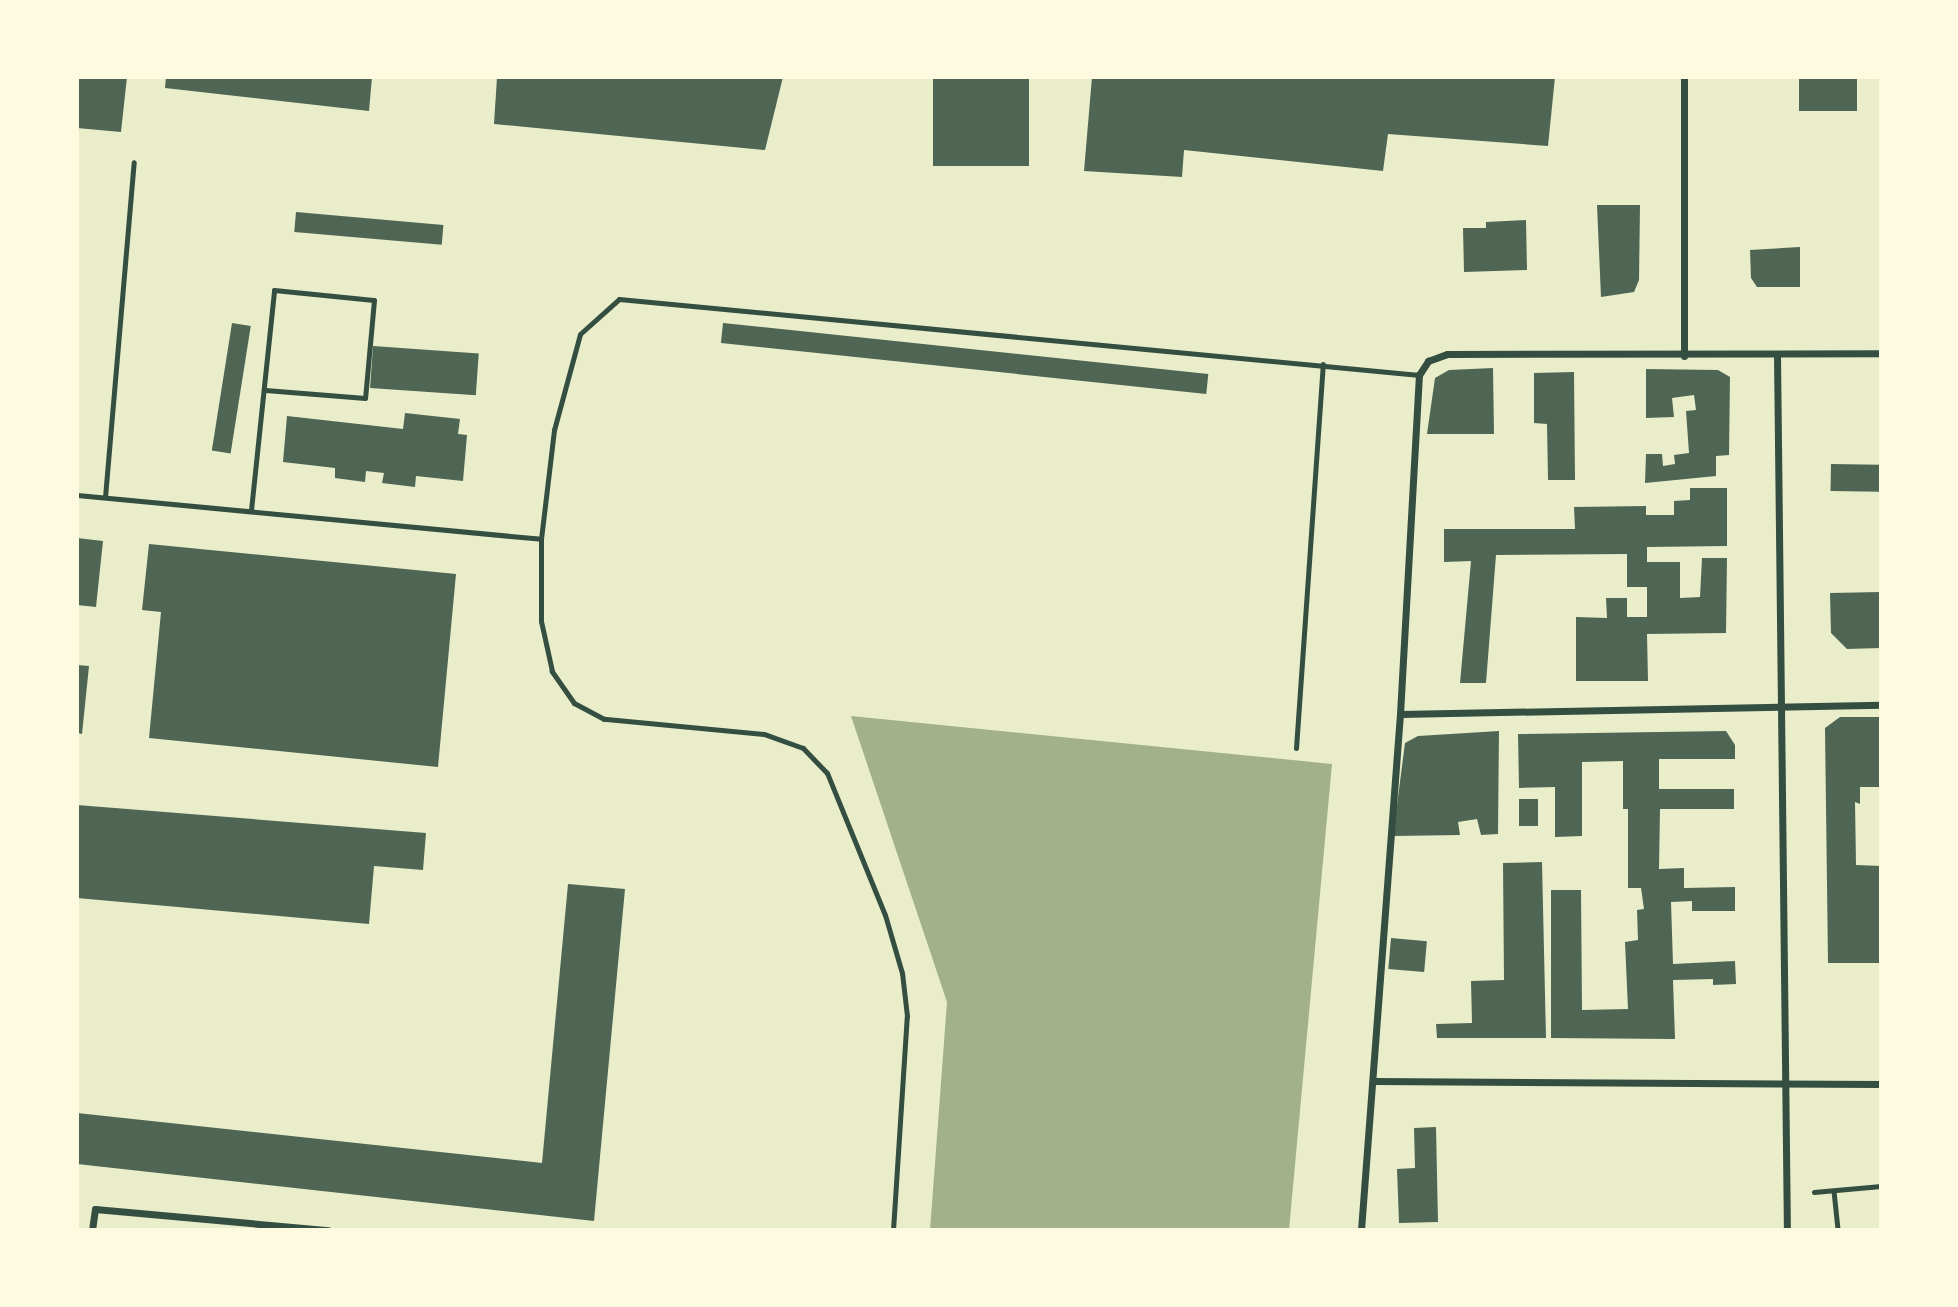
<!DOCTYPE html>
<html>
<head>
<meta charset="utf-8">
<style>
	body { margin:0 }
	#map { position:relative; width:1958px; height:1307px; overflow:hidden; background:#e9edc9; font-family:"Titillium Web",sans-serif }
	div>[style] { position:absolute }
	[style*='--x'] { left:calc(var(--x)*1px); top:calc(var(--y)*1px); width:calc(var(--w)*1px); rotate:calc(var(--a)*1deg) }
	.water>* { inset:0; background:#a3b18a }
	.building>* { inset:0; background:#4f6655; transform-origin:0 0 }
	.path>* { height:4.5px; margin:-2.25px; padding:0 2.25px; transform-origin:2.25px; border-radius:2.25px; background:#344e41 }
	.service>* { height:5px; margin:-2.5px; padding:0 2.5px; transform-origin:2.5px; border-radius:2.5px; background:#344e41 }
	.minor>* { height:7px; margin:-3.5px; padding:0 3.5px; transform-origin:3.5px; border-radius:3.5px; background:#344e41 }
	span { translate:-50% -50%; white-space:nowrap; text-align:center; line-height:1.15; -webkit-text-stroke:5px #fefae0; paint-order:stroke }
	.frame { position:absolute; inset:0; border:79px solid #fefae0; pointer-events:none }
</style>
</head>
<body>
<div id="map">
	<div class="water">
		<i style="clip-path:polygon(851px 716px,1332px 764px,1289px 1230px,930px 1230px,947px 1002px)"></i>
	</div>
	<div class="building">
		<i style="clip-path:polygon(77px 77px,127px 77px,121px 132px,77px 128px)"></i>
		<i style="clip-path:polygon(166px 77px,372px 77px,369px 111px,165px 88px)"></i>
		<i style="clip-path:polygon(497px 77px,783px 77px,765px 150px,494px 124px)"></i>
		<i style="left:933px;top:77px;width:96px;height:89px"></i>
		<i style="clip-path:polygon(1092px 77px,1555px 77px,1548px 146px,1388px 134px,1383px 171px,1184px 150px,1182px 177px,1084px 171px)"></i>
		<i style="left:1799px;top:77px;width:58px;height:34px"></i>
		<i style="clip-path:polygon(1597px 205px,1640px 205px,1639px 280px,1634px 292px,1601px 297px)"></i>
		<i style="left:296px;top:212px;width:148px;height:20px;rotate:5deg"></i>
		<i style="clip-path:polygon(1526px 220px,1527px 270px,1464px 272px,1463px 228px,1486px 228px,1486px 222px)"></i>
		<i style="clip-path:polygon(1800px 247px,1800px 287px,1757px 287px,1751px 278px,1750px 250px)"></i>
		<i style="left:232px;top:323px;width:19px;height:129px;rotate:9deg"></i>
		<i style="left:723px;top:323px;width:488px;height:20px;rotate:6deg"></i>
		<i style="left:373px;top:346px;width:106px;height:42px;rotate:4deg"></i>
		<i style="clip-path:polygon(1493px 368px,1494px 434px,1427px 434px,1435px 378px,1449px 370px)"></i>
		<i style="clip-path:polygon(1646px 369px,1718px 370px,1730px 377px,1729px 455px,1716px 456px,1716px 476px,1645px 483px,1646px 454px,1662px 454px,1663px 466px,1675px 464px,1674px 455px,1689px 453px,1686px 411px,1696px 410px,1694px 395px,1672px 398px,1674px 417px,1646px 418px)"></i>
		<i style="clip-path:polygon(1574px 372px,1575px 480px,1548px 480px,1547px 424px,1534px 423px,1534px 373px)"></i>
		<i style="clip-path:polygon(405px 413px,460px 419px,458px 434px,467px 435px,463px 481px,416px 476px,415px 487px,382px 483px,384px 473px,366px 471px,365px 482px,335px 478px,335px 468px,283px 462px,287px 416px,403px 429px)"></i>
		<i style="left:1831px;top:464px;width:50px;height:27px;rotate:1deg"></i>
		<i style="clip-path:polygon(1690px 488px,1727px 488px,1727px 546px,1647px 547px,1647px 562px,1680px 562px,1680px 598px,1700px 597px,1702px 558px,1727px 558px,1726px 633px,1647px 634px,1648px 681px,1576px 681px,1576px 617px,1607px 618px,1606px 598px,1627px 598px,1627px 617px,1647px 617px,1647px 587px,1627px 587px,1627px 554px,1496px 555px,1486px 683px,1460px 683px,1471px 561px,1444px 562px,1444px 529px,1575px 529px,1574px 507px,1646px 506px,1646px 515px,1674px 515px,1674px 501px,1690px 500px)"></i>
		<i style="clip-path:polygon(77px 538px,103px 541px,96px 607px,77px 605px)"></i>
		<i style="clip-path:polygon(149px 544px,456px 574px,438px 767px,149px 738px,161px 612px,142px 610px)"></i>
		<i style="clip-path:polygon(1881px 592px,1881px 648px,1847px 649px,1831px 633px,1830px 593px)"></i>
		<i style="clip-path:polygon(77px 665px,89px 666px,82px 734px,77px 733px)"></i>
		<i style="clip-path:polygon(1840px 717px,1881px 717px,1881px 787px,1860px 787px,1860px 804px,1855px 802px,1856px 865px,1881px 866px,1881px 963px,1828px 963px,1825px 728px)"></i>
		<i style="clip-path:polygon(1499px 731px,1498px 834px,1481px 835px,1477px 819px,1458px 822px,1460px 835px,1393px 836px,1405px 743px,1418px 736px)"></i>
		<i style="clip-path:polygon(1726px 731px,1735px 745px,1735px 759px,1659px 759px,1659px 789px,1734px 789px,1734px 809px,1660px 809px,1659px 869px,1684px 868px,1684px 888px,1735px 887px,1735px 911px,1692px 911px,1692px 901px,1671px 902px,1673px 964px,1735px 961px,1736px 984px,1713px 985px,1713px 979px,1673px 980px,1675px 1039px,1551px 1038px,1551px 890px,1581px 890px,1582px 1010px,1628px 1009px,1625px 942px,1638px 940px,1637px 910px,1644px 909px,1641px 888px,1628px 888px,1628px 809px,1623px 809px,1623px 761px,1582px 762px,1582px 836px,1555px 837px,1555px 787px,1519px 788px,1518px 734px)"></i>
		<i style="left:1538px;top:799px;width:27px;height:19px;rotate:90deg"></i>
		<i style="clip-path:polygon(77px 805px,426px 833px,423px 870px,374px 866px,369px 924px,77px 898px)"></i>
		<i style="clip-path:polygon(1542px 862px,1546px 1038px,1437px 1038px,1436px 1024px,1472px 1023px,1471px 981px,1504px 980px,1503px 863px)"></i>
		<i style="clip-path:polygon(568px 884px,625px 889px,594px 1221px,77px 1164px,77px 1113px,542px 1163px)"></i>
		<i style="left:1391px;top:938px;width:36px;height:31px;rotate:5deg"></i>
		<i style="clip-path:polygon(1436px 1127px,1438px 1222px,1399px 1223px,1397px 1169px,1415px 1168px,1414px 1128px)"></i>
	</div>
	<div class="path">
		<i style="--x:1834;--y:1191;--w:39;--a:84"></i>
		<i style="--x:1814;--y:1192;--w:67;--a:-5.1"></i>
	</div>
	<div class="service">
		<i style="--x:77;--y:495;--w:466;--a:5.4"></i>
		<i style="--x:105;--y:497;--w:336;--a:-85.1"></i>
		<i style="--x:251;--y:510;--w:221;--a:-84"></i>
		<i style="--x:274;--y:290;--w:100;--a:5.7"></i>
		<i style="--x:374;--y:300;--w:98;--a:95.2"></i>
		<i style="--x:365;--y:398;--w:100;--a:-175.4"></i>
		<i style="--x:1296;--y:748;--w:385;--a:-86"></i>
		<i style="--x:893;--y:1230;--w:214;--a:-86.3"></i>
		<i style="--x:907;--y:1016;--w:43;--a:-96.6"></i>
		<i style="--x:902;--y:973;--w:60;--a:-106.3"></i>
		<i style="--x:885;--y:915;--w:153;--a:-112.2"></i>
		<i style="--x:827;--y:773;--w:35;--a:-134"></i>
		<i style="--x:803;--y:748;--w:41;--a:-160.3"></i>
		<i style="--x:764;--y:734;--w:161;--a:-174.6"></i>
		<i style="--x:604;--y:719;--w:34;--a:-152"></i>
		<i style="--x:574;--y:703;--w:39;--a:-125"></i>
		<i style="--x:552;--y:671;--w:51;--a:-102.4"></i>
		<i style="--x:541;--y:621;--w:82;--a:-90"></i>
		<i style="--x:541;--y:539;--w:110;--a:-83.2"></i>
		<i style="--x:554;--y:430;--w:99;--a:-74.8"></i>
		<i style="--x:580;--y:334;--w:52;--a:-41.9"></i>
		<i style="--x:619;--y:299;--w:804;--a:5.43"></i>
	</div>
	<div class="minor">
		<i style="--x:1777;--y:355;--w:875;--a:89.35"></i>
		<i style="--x:1684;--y:356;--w:279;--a:-90"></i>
		<i style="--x:1400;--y:714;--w:481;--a:-1.1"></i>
		<i style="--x:1373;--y:1081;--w:508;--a:0.34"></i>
		<i style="--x:92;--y:1230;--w:21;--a:-82"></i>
		<i style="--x:95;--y:1209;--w:234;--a:5.2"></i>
		<i style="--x:1361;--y:1230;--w:517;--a:-85.68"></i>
		<i style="--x:1400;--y:714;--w:340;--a:-86.8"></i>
		<i style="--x:1419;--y:375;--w:17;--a:-57"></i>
		<i style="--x:1428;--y:361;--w:20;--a:-20"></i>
		<i style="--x:1447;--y:354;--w:434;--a:-0.1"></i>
	</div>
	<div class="frame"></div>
</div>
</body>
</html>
